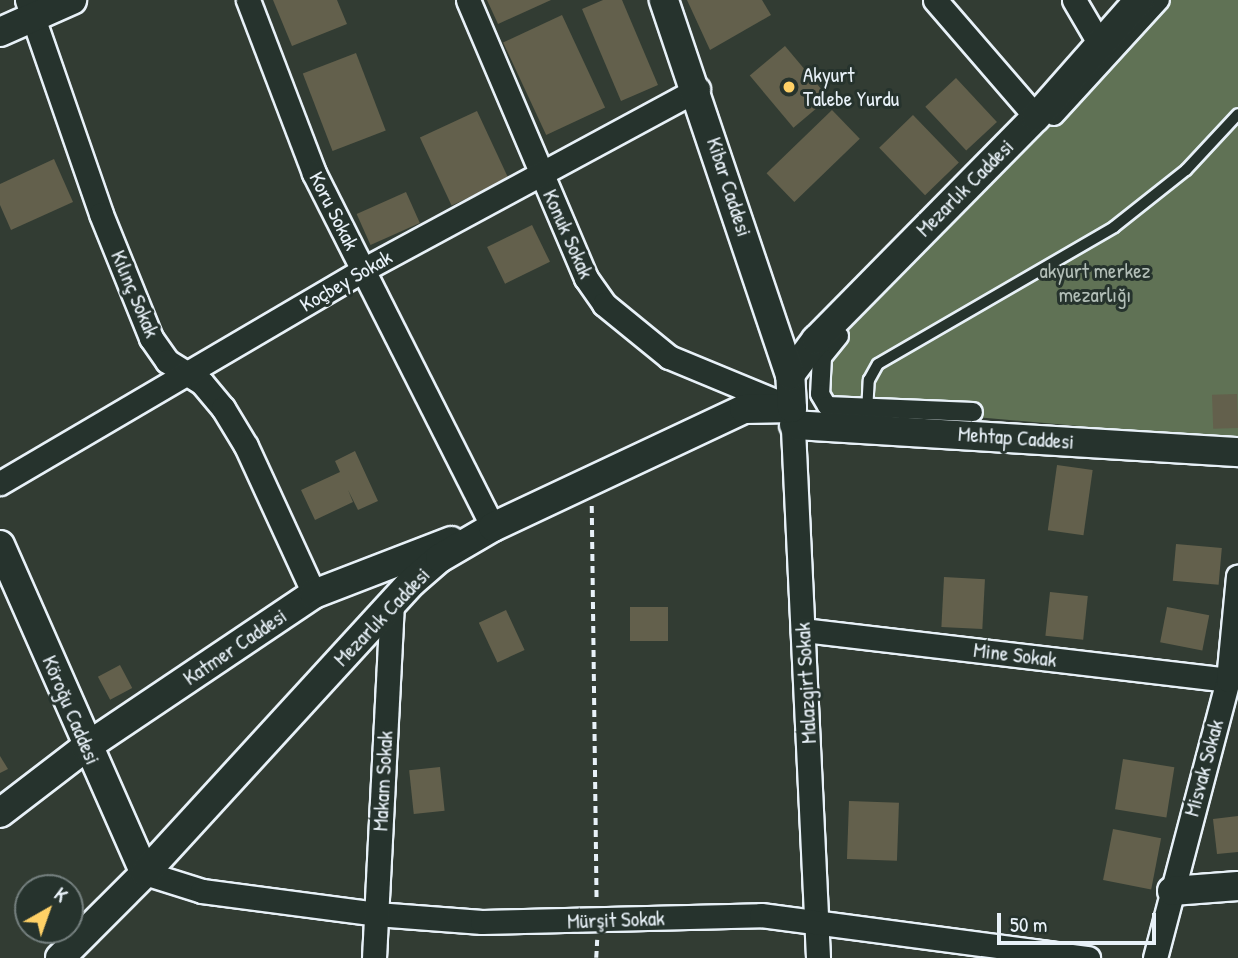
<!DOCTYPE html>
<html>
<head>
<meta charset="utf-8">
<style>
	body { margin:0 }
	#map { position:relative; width:1238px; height:958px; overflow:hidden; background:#323c33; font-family:"Patrick Hand",sans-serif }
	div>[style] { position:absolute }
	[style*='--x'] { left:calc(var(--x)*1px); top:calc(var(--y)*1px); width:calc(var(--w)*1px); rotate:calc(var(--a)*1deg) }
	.green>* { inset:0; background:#607255 }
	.building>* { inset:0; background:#63604c; transform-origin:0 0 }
	.path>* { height:3.5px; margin-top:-1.75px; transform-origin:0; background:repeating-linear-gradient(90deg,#e8f1f8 0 7px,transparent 0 12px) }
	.roads { filter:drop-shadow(2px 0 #e8f1f8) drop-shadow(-2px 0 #e8f1f8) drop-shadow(0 2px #e8f1f8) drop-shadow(0 -2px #e8f1f8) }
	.service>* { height:10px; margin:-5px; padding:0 5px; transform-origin:5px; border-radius:5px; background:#26332d }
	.pedestrian>* { height:18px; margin:-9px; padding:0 9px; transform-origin:9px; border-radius:9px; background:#26332d }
	.minor>* { height:23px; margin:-11.5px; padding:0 11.5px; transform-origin:11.5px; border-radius:11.5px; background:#26332d }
	.tertiary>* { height:28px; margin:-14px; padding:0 14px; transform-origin:14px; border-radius:14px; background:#26332d }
	.dots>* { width:19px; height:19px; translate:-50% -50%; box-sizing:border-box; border:4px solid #26332d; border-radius:50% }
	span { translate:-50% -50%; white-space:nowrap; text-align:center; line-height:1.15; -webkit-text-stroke:6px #26332d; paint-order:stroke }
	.poi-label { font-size:21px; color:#e8f1f8 }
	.left { translate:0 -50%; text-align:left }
	.street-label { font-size:21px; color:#e8f1f8 }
	.park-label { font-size:21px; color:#b2beb7 }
	.north { position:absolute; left:14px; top:874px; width:70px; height:70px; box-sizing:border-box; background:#26332d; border:2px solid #747f7e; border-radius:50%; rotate:40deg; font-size:19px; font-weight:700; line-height:28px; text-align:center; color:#e8f1f8 }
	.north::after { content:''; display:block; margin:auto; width:24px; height:32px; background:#ffd166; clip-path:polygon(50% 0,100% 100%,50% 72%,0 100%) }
	.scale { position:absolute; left:997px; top:913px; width:159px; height:32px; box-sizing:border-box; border:4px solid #e8f1f8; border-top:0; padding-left:9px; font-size:21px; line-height:24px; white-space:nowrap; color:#e8f1f8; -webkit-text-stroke:5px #26332d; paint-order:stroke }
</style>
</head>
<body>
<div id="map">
	<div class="green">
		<i style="clip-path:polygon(1165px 0,1238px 0,1238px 440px,827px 404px,827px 353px)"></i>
	</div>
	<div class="building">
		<i style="clip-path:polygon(273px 0,337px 0,347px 24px,292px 46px)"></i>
		<i style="clip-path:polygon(487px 0,551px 0,498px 24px)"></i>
		<i style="clip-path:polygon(603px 0,622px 0,658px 85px,621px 101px,582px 9px)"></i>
		<i style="clip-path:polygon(687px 0,762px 0,771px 15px,710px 50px)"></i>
		<i style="left:562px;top:15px;width:102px;height:65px;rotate:65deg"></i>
		<i style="left:785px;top:46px;width:68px;height:46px;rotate:50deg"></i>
		<i style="left:356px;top:53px;width:83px;height:57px;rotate:69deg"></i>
		<i style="left:956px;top:78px;width:60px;height:42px;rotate:47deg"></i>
		<i style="left:832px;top:110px;width:40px;height:91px;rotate:46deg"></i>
		<i style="left:477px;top:111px;width:75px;height:63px;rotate:65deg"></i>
		<i style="left:913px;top:115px;width:66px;height:47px;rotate:46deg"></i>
		<i style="clip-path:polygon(54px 159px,73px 202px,11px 230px,0 205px,0 184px)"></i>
		<i style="left:406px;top:192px;width:34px;height:54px;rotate:66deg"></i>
		<i style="left:532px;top:225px;width:41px;height:50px;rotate:64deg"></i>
		<i style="left:1237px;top:394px;width:34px;height:25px;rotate:88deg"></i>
		<i style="clip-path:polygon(355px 451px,378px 501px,358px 510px,348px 490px,353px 502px,315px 520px,301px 490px,340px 472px,335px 461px)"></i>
		<i style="left:1057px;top:465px;width:36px;height:66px;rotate:8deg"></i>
		<i style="left:1176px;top:544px;width:46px;height:37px;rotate:5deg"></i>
		<i style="left:944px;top:577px;width:41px;height:50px;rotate:3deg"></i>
		<i style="left:1050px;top:592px;width:38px;height:44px;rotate:6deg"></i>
		<i style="left:630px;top:607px;width:38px;height:34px"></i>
		<i style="left:1167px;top:607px;width:43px;height:36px;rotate:11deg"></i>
		<i style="left:506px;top:610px;width:44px;height:30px;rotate:65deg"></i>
		<i style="left:120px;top:665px;width:26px;height:25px;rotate:62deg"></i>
		<i style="clip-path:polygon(0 756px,8px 769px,0 773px)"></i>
		<i style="left:1123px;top:759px;width:52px;height:51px;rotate:9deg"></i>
		<i style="left:440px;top:767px;width:44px;height:31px;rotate:84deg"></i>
		<i style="left:849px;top:801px;width:50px;height:58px;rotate:2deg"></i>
		<i style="clip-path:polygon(1238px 816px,1238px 852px,1217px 854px,1213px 819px)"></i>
		<i style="left:1113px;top:829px;width:49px;height:52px;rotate:11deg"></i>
		<i style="clip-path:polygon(37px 930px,62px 930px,48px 943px)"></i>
	</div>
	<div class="path">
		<i style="--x:592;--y:506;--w:392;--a:89.3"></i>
		<i style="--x:596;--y:958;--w:18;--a:-87"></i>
	</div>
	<div class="roads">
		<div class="service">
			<i style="--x:867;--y:413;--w:33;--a:-87"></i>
			<i style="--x:869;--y:380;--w:18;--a:-61"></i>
			<i style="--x:878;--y:364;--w:273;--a:-30.1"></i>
			<i style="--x:1114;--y:227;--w:92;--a:-38.4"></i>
			<i style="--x:1186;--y:170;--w:76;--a:-47.1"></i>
		</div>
		<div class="pedestrian">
			<i style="--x:1054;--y:116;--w:157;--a:-47.6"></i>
			<i style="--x:839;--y:336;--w:27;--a:129"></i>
			<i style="--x:822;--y:357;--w:37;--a:93"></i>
			<i style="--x:820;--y:394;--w:14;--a:60"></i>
			<i style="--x:827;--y:406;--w:146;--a:2.4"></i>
		</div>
		<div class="minor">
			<i style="--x:27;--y:0;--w:226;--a:70.9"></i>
			<i style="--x:101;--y:214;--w:134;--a:68"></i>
			<i style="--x:151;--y:338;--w:28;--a:55"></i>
			<i style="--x:167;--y:361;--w:41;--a:32.2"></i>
			<i style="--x:202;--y:383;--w:33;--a:50"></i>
			<i style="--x:223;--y:408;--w:44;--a:58.8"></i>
			<i style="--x:246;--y:446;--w:163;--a:65.3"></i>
			<i style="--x:248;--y:0;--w:185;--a:69.1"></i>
			<i style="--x:314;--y:173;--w:397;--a:63.2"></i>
			<i style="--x:468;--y:0;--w:302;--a:67"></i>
			<i style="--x:586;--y:278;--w:32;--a:55"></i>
			<i style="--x:604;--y:304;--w:84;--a:39.2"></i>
			<i style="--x:669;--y:357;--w:133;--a:22.5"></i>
			<i style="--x:792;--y:408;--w:551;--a:87.29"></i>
			<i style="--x:935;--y:0;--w:155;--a:49.2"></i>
			<i style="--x:1074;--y:0;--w:53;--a:59.6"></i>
			<i style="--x:0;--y:483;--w:421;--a:-30.4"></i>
			<i style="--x:363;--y:270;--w:381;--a:-28.4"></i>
			<i style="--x:803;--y:630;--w:428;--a:6.7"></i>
			<i style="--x:145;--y:873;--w:60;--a:17.5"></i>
			<i style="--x:202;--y:891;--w:176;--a:7.5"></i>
			<i style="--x:376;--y:914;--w:106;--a:4.3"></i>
			<i style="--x:482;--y:922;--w:279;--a:-1.4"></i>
			<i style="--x:761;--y:915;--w:330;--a:7.5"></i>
			<i style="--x:374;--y:958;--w:354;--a:-87.1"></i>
			<i style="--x:1155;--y:958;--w:287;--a:-75.3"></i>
			<i style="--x:1228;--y:680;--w:104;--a:-84.5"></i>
		</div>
		<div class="tertiary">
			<i style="--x:0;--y:32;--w:79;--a:-24"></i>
			<i style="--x:790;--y:375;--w:44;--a:-53.4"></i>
			<i style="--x:816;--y:340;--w:313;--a:-45.4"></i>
			<i style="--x:1036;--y:117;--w:156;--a:-48.6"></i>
			<i style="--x:794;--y:425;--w:445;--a:3.5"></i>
			<i style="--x:0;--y:545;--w:359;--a:66.2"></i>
			<i style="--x:0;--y:813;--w:108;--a:-37.5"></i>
			<i style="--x:86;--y:747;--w:275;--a:-33.9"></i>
			<i style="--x:314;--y:594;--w:147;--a:-21.1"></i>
			<i style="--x:1172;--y:891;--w:66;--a:-4.3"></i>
			<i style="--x:60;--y:958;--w:120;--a:-45"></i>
			<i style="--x:145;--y:873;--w:395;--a:-47.5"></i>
			<i style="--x:412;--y:582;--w:37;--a:-41"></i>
			<i style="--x:440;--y:558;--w:61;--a:-30.3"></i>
			<i style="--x:493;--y:527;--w:277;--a:-25.2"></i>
			<i style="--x:744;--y:409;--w:48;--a:-1.2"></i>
			<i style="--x:792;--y:408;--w:33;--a:-93"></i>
			<i style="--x:790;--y:375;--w:396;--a:-108.6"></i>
		</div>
	</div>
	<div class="dots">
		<i style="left:789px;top:87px;background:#ffd166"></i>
	</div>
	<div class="poi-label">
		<span class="left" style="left:803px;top:87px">Akyurt<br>Talebe Yurdu</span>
	</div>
	<div class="street-label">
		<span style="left:729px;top:187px;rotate:72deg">Kibar Caddesi</span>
		<span style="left:965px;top:188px;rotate:-45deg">Mezarlık Caddesi</span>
		<span style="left:334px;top:211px;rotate:63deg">Koru Sokak</span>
		<span style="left:568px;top:234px;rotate:66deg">Konuk Sokak</span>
		<span style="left:346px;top:281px;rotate:-30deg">Koçbey Sokak</span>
		<span style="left:135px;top:294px;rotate:67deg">Kılınç Sokak</span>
		<span style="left:1016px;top:438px;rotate:4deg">Mehtap Caddesi</span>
		<span style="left:382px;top:617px;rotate:-46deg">Mezarlık Caddesi</span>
		<span style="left:235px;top:647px;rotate:-34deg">Katmer Caddesi</span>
		<span style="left:1015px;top:655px;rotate:7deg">Mine Sokak</span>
		<span style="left:806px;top:683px;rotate:-93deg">Malazgirt Sokak</span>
		<span style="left:71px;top:710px;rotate:67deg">Köroğu Caddesi</span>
		<span style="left:1204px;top:768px;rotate:-75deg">Misvak Sokak</span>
		<span style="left:383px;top:781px;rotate:-87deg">Makam Sokak</span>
		<span style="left:616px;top:920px;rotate:-2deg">Mürşit Sokak</span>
	</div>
	<div class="park-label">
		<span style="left:1095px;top:283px">akyurt merkez<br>mezarlığı</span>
	</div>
	<div class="north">K</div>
	<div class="scale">50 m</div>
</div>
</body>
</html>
